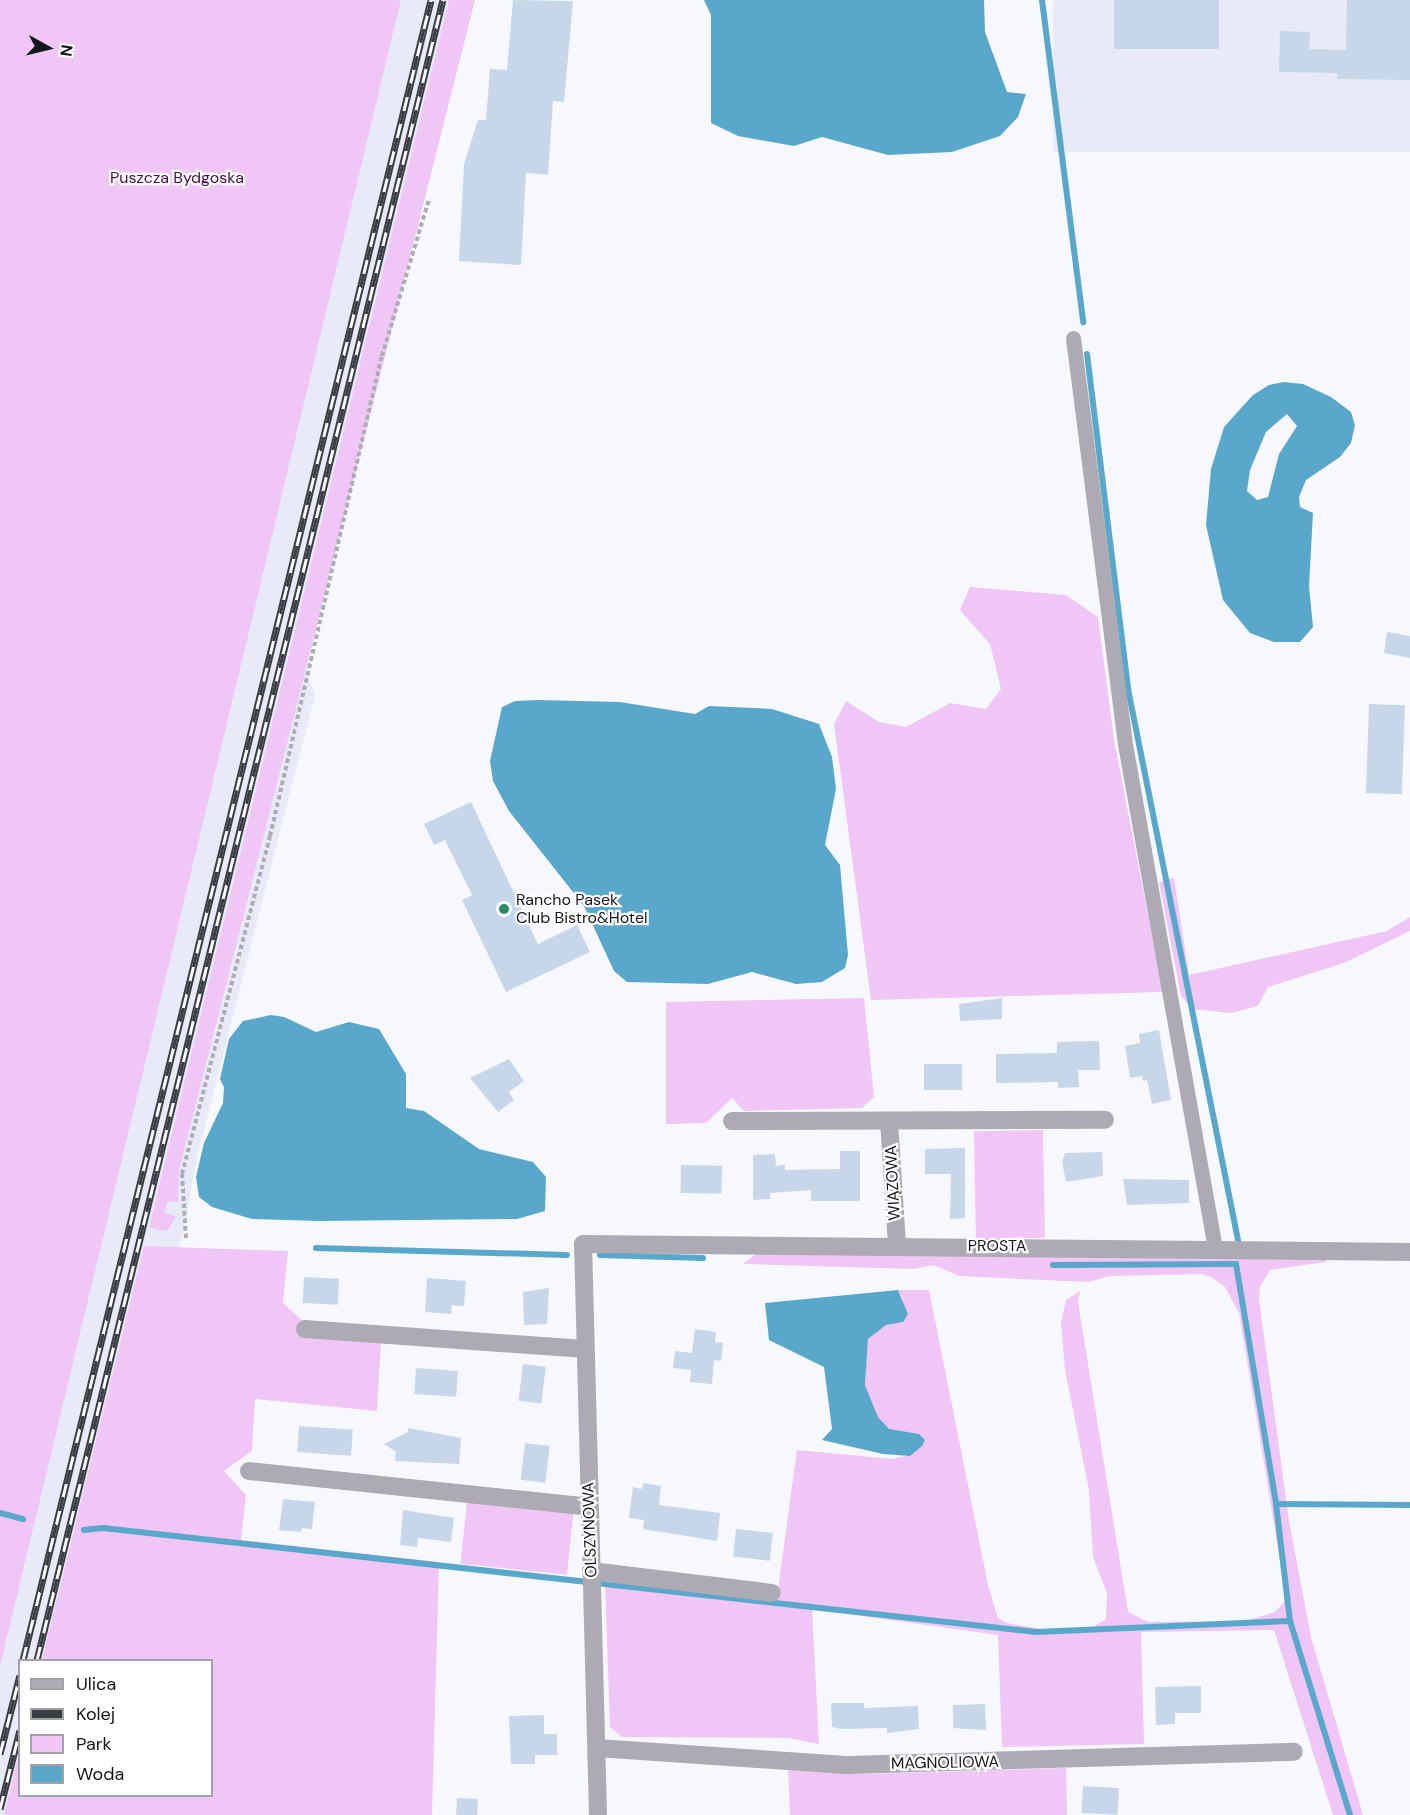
<!DOCTYPE html>
<html>
<head>
<meta charset="utf-8">
<style>
	body { margin:0 }
	#map { position:relative; width:1410px; height:1815px; overflow:hidden; background:#f7f8fd; font-family:"DM Sans",sans-serif }
	div>[style] { position:absolute }
	[style*='--x'] { left:calc(var(--x)*1px); top:calc(var(--y)*1px); width:calc(var(--w)*1px); rotate:calc(var(--a)*1deg) }
	.built>* { inset:0; background:#e8ebf7; transform-origin:0 0 }
	.green>* { inset:0; background:#efc6f5; transform-origin:0 0 }
	.water>* { inset:0; background:#59a7cb }
	.stream>* { height:6px; margin:-3px; padding:0 3px; transform-origin:3px; border-radius:3px; background:#59a7cb }
	.building>* { inset:0; background:#c7d6e9; transform-origin:0 0 }
	.path>* { height:4px; margin-top:-2px; transform-origin:0; background:repeating-linear-gradient(90deg,#acaeb3 0 4.5px,transparent 0 7.5px) }
	.pedestrian>* { height:15px; margin:-7.5px; padding:0 7.5px; transform-origin:7.5px; border-radius:7.5px; background:#adaab3 }
	.minor>* { height:18px; margin:-9px; padding:0 9px; transform-origin:9px; border-radius:9px; background:#adaab3 }
	.rail>* { height:7px; margin-top:-3.5px; transform-origin:0; background:repeating-linear-gradient(90deg,#fff 0 14px,#3b3d44 0 28px); box-sizing:border-box; border-block:2px solid #3b3d44 }
	.dots>* { width:16px; height:16px; translate:-50% -50%; box-sizing:border-box; border:3px solid #fff; border-radius:50% }
	span { translate:-50% -50%; white-space:nowrap; text-align:center; line-height:1.15; -webkit-text-stroke:4.5px #fff; paint-order:stroke }
	.park-label { font-size:16px; color:#460a4f }
	.poi-label { font-size:16px; color:#14161d }
	.left { translate:0 -50%; text-align:left }
	.street-label { font-size:16px; color:#14161d }
	.legend { position:absolute; left:18px; top:1659px; width:195px; height:138px; box-sizing:border-box; background:#fff; border:2px solid #a1a2a5; margin:0; padding:8px 10px; list-style:none; font-size:18px; color:#14161d }
	.legend li { display:flex; align-items:center; gap:12px; height:30px }
	.legend b { width:30px; border:2px solid #a1a2a5 }
	.north { position:absolute; left:18px; top:18px; width:60px; height:60px; -webkit-text-stroke:4px #fff; paint-order:stroke; rotate:98deg; font-size:16px; font-weight:700; line-height:24px; text-align:center; color:#14161d }
	.north::after { content:''; display:block; margin:auto; width:21px; height:27px; background:#14161d; clip-path:polygon(50% 0,100% 100%,50% 72%,0 100%) }
</style>
</head>
<body>
<div id="map">
	<div class="built">
		<i style="clip-path:polygon(397px 0,474px 0,305px 669px,315px 695px,196px 1161px,185px 1226px,93px 1530px,62px 1660px,20px 1660px,20px 1796px,26px 1815px,0 1815px,0 1638px)"></i>
		<i style="left:1053px;top:0;width:357px;height:152px"></i>
	</div>
	<div class="green">
		<i style="clip-path:polygon(0 0,401px 0,0 1666px)"></i>
		<i style="clip-path:polygon(449px 0,475px 0,179px 1171px,178px 1202px,168px 1201px,164px 1213px,176px 1216px,168px 1230px,161px 1231px,149px 1227px)"></i>
		<i style="clip-path:polygon(970px 587px,1066px 595px,1098px 617px,1114px 740px,1163px 992px,871px 1000px,834px 724px,846px 701px,879px 722px,906px 727px,950px 703px,986px 709px,1001px 689px,990px 644px,960px 610px)"></i>
		<i style="clip-path:polygon(1174px 878px,1189px 975px,1387px 931px,1410px 917px,1410px 931px,1344px 963px,1268px 987px,1258px 1006px,1231px 1013px,1193px 1009px,1181px 996px,1159px 882px)"></i>
		<i style="clip-path:polygon(864px 998px,874px 1097px,862px 1108px,744px 1111px,732px 1098px,706px 1123px,666px 1124px,666px 1002px)"></i>
		<i style="left:1043px;top:1130px;width:108px;height:69px;rotate:89deg"></i>
		<i style="clip-path:polygon(144px 1246px,288px 1251px,283px 1303px,304px 1322px,381px 1341px,377px 1411px,255px 1399px,252px 1451px,224px 1471px,246px 1495px,241px 1540px,439px 1562px,432px 1815px,4px 1815px,19px 1753px,20px 1796px,212px 1796px,212px 1660px,42px 1660px)"></i>
		<i style="clip-path:polygon(756px 1254px,1327px 1256px,1326px 1262px,1270px 1270px,1260px 1287px,1259px 1299px,1289px 1521px,1311px 1637px,1363px 1815px,1333px 1815px,1274px 1630px,1141px 1632px,1144px 1744px,1002px 1747px,998px 1635px,812px 1609px,819px 1744px,788px 1738px,622px 1737px,610px 1727px,605px 1580px,776px 1604px,797px 1450px,893px 1459px,910px 1455px,919px 1434px,889px 1430px,878px 1417px,865px 1385px,868px 1339px,886px 1325px,903px 1322px,903px 1299px,898px 1290px,929px 1290px,988px 1585px,998px 1618px,1007px 1623px,1052px 1631px,1092px 1628px,1106px 1619px,1107px 1593px,1093px 1557px,1089px 1490px,1065px 1370px,1061px 1322px,1066px 1300px,1080px 1291px,1078px 1302px,1128px 1612px,1148px 1622px,1246px 1621px,1275px 1612px,1284px 1602px,1285px 1590px,1239px 1313px,1225px 1287px,1213px 1278px,1203px 1274px,1110px 1276px,1088px 1282px,959px 1276px,934px 1265px,913px 1269px,743px 1264px)"></i>
		<i style="left:467px;top:1502px;width:107px;height:62px;rotate:6deg"></i>
		<i style="clip-path:polygon(1066px 1768px,1067px 1815px,790px 1815px,788px 1770px,865px 1774px)"></i>
	</div>
	<div class="water">
		<i style="clip-path:polygon(704px 0,984px 0,985px 32px,1007px 92px,1026px 94px,1018px 117px,1000px 136px,952px 152px,888px 155px,822px 137px,794px 146px,738px 136px,711px 123px,711px 15px)"></i>
		<i style="clip-path:polygon(evenodd,1284px 382px,1303px 384px,1331px 397px,1351px 412px,1355px 425px,1351px 443px,1340px 457px,1306px 480px,1299px 497px,1300px 507px,1313px 513px,1309px 586px,1313px 627px,1300px 642px,1274px 642px,1250px 633px,1223px 600px,1206px 525px,1211px 469px,1224px 427px,1253px 395px,1269px 385px,1284px 382px,1287px 414px,1297px 426px,1279px 454px,1268px 497px,1257px 500px,1247px 491px,1250px 470px,1266px 432px,1287px 414px)"></i>
		<i style="clip-path:polygon(538px 700px,620px 702px,695px 714px,709px 706px,772px 709px,819px 724px,832px 757px,836px 789px,825px 845px,840px 865px,848px 955px,845px 968px,822px 982px,796px 984px,752px 972px,708px 984px,627px 982px,614px 971px,584px 906px,509px 811px,493px 781px,490px 761px,502px 707px,515px 701px)"></i>
		<i style="clip-path:polygon(271px 1015px,284px 1017px,316px 1032px,349px 1022px,379px 1029px,406px 1074px,406px 1108px,424px 1111px,479px 1149px,533px 1162px,546px 1177px,545px 1211px,517px 1219px,318px 1221px,252px 1219px,212px 1207px,199px 1197px,196px 1177px,204px 1143px,223px 1103px,224px 1087px,220px 1079px,229px 1039px,243px 1021px)"></i>
		<i style="clip-path:polygon(898px 1290px,908px 1314px,903px 1322px,886px 1325px,868px 1339px,865px 1385px,878px 1417px,889px 1429px,919px 1434px,925px 1440px,922px 1446px,910px 1456px,883px 1454px,822px 1440px,832px 1429px,824px 1367px,769px 1340px,765px 1303px)"></i>
	</div>
	<div class="stream">
		<i style="--x:1042;--y:0;--w:325;--a:82.7"></i>
		<i style="--x:1087;--y:354;--w:343;--a:83"></i>
		<i style="--x:1129;--y:694;--w:557;--a:78.71"></i>
		<i style="--x:316;--y:1248;--w:251;--a:1.6"></i>
		<i style="--x:600;--y:1255;--w:103;--a:1.7"></i>
		<i style="--x:1053;--y:1265;--w:183;--a:-0.3"></i>
		<i style="--x:1236;--y:1264;--w:243;--a:80.5"></i>
		<i style="--x:0;--y:1513;--w:24;--a:15"></i>
		<i style="--x:84;--y:1530;--w:19;--a:-6"></i>
		<i style="--x:103;--y:1528;--w:939;--a:6.36"></i>
		<i style="--x:1036;--y:1632;--w:254;--a:-2.5"></i>
		<i style="--x:1290;--y:1621;--w:203;--a:72.8"></i>
		<i style="--x:1290;--y:1621;--w:118;--a:-96.8"></i>
		<i style="--x:1276;--y:1504;--w:134;--a:0.4"></i>
	</div>
	<div class="building">
		<i style="clip-path:polygon(513px 0,573px 1px,564px 102px,553px 101px,548px 175px,526px 173px,521px 265px,459px 261px,464px 164px,478px 120px,486px 120px,490px 69px,507px 70px)"></i>
		<i style="left:1114px;top:0;width:105px;height:49px"></i>
		<i style="clip-path:polygon(1347px 0,1410px 0,1410px 80px,1337px 79px,1337px 73px,1279px 72px,1280px 31px,1310px 32px,1309px 49px,1346px 50px)"></i>
		<i style="clip-path:polygon(1387px 632px,1410px 636px,1410px 658px,1384px 653px)"></i>
		<i style="left:1369px;top:704px;width:36px;height:89px;rotate:2deg"></i>
		<i style="clip-path:polygon(471px 802px,538px 944px,577px 925px,590px 952px,506px 992px,462px 900px,472px 895px,445px 840px,434px 845px,424px 824px)"></i>
		<i style="clip-path:polygon(1002px 998px,1002px 1019px,960px 1021px,959px 1004px)"></i>
		<i style="clip-path:polygon(1159px 1030px,1171px 1100px,1152px 1104px,1147px 1080px,1143px 1081px,1142px 1076px,1130px 1078px,1125px 1046px,1140px 1043px,1139px 1034px)"></i>
		<i style="clip-path:polygon(1099px 1041px,1100px 1070px,1078px 1070px,1079px 1087px,1058px 1088px,1058px 1082px,996px 1083px,996px 1054px,1057px 1053px,1057px 1042px)"></i>
		<i style="clip-path:polygon(509px 1059px,524px 1081px,509px 1092px,514px 1100px,498px 1112px,470px 1078px)"></i>
		<i style="left:962px;top:1064px;width:26px;height:38px;rotate:90deg"></i>
		<i style="clip-path:polygon(965px 1148px,965px 1218px,950px 1219px,951px 1174px,925px 1174px,925px 1149px)"></i>
		<i style="clip-path:polygon(840px 1151px,860px 1151px,860px 1201px,811px 1201px,811px 1190px,770px 1193px,770px 1199px,753px 1200px,753px 1155px,775px 1154px,776px 1166px,785px 1165px,785px 1170px,840px 1169px)"></i>
		<i style="clip-path:polygon(1102px 1152px,1103px 1176px,1066px 1182px,1062px 1162px,1065px 1153px)"></i>
		<i style="left:681px;top:1165px;width:41px;height:28px;rotate:1deg"></i>
		<i style="clip-path:polygon(1123px 1179px,1189px 1180px,1189px 1203px,1127px 1205px)"></i>
		<i style="left:304px;top:1277px;width:35px;height:26px;rotate:3deg"></i>
		<i style="clip-path:polygon(427px 1278px,466px 1281px,464px 1306px,452px 1305px,451px 1314px,425px 1312px)"></i>
		<i style="clip-path:polygon(549px 1288px,547px 1324px,524px 1325px,523px 1292px)"></i>
		<i style="clip-path:polygon(695px 1329px,716px 1332px,715px 1342px,723px 1343px,721px 1361px,714px 1360px,712px 1384px,690px 1382px,691px 1370px,673px 1368px,675px 1351px,692px 1353px)"></i>
		<i style="left:523px;top:1364px;width:23px;height:37px;rotate:7deg"></i>
		<i style="left:416px;top:1368px;width:42px;height:26px;rotate:4deg"></i>
		<i style="left:299px;top:1426px;width:54px;height:26px;rotate:4deg"></i>
		<i style="clip-path:polygon(408px 1428px,461px 1438px,459px 1464px,395px 1461px,396px 1452px,384px 1444px,408px 1432px)"></i>
		<i style="left:525px;top:1443px;width:25px;height:37px;rotate:7deg"></i>
		<i style="clip-path:polygon(643px 1483px,661px 1486px,659px 1505px,720px 1513px,717px 1541px,643px 1529px,644px 1520px,629px 1518px,633px 1487px,642px 1489px)"></i>
		<i style="clip-path:polygon(283px 1499px,315px 1502px,312px 1529px,302px 1528px,301px 1532px,279px 1530px)"></i>
		<i style="clip-path:polygon(403px 1510px,454px 1518px,451px 1542px,418px 1538px,417px 1547px,400px 1545px)"></i>
		<i style="left:736px;top:1529px;width:37px;height:28px;rotate:6deg"></i>
		<i style="clip-path:polygon(1201px 1686px,1201px 1713px,1175px 1713px,1175px 1724px,1156px 1725px,1155px 1687px)"></i>
		<i style="clip-path:polygon(831px 1703px,864px 1703px,864px 1708px,918px 1706px,919px 1729px,887px 1733px,887px 1728px,841px 1729px,832px 1727px)"></i>
		<i style="clip-path:polygon(985px 1704px,986px 1730px,953px 1728px,953px 1705px)"></i>
		<i style="clip-path:polygon(544px 1715px,544px 1734px,557px 1734px,557px 1755px,535px 1755px,535px 1764px,511px 1764px,509px 1716px)"></i>
		<i style="left:1083px;top:1786px;width:36px;height:27px;rotate:3deg"></i>
		<i style="left:457px;top:1798px;width:21px;height:17px;rotate:3deg"></i>
	</div>
	<div class="path">
		<i style="--x:186;--y:1238;--w:64;--a:-93.6"></i>
		<i style="--x:182;--y:1174;--w:349;--a:-75.4"></i>
		<i style="--x:270;--y:836;--w:493;--a:-76.9"></i>
		<i style="--x:382;--y:356;--w:164;--a:-73.3"></i>
	</div>
	<div class="pedestrian">
		<i style="--x:1073;--y:338;--w:409;--a:82.7"></i>
		<i style="--x:1125;--y:744;--w:512;--a:79.88"></i>
	</div>
	<div class="minor">
		<i style="--x:732;--y:1121;--w:373;--a:-0.2"></i>
		<i style="--x:889;--y:1121;--w:125;--a:86.3"></i>
		<i style="--x:305;--y:1329;--w:281;--a:4.1"></i>
		<i style="--x:249;--y:1471;--w:342;--a:6"></i>
		<i style="--x:591;--y:1571;--w:182;--a:6.9"></i>
		<i style="--x:597;--y:1748;--w:253;--a:3.9"></i>
		<i style="--x:849;--y:1765;--w:445;--a:-1.7"></i>
		<i style="--x:598;--y:1815;--w:571;--a:-91.5"></i>
		<i style="--x:583;--y:1244;--w:827;--a:0.55"></i>
	</div>
	<div class="rail">
		<i style="--x:23;--y:1660;--w:1709;--a:-76.19"></i>
		<i style="--x:37;--y:1660;--w:1709;--a:-76.26"></i>
		<i style="--x:0;--y:1754;--w:81;--a:-75.8"></i>
		<i style="--x:0;--y:1809;--w:81;--a:-75.8"></i>
	</div>
	<div class="dots">
		<i style="left:504px;top:909px;background:#298961"></i>
	</div>
	<div class="park-label">
		<span style="left:177px;top:178px">Puszcza Bydgoska</span>
	</div>
	<div class="poi-label">
		<span class="left" style="left:516px;top:909px">Rancho Pasek<br>Club Bistro&amp;Hotel</span>
	</div>
	<div class="street-label">
		<span style="left:893px;top:1183px;rotate:-93deg">WIĄZOWA</span>
		<span style="left:997px;top:1246px">PROSTA</span>
		<span style="left:590px;top:1530px;rotate:-92deg">OLSZYNOWA</span>
		<span style="left:945px;top:1763px;rotate:-1deg">MAGNOLIOWA</span>
	</div>
	<ul class="legend">
	<li><b style="height:8px;background:#adaab3"></b>Ulica</li>
	<li><b style="height:8px;background:#3b3d44"></b>Kolej</li>
	<li><b style="height:16px;background:#efc6f5"></b>Park</li>
	<li><b style="height:16px;background:#59a7cb"></b>Woda</li>
	</ul>
	<div class="north">N</div>
</div>
</body>
</html>
